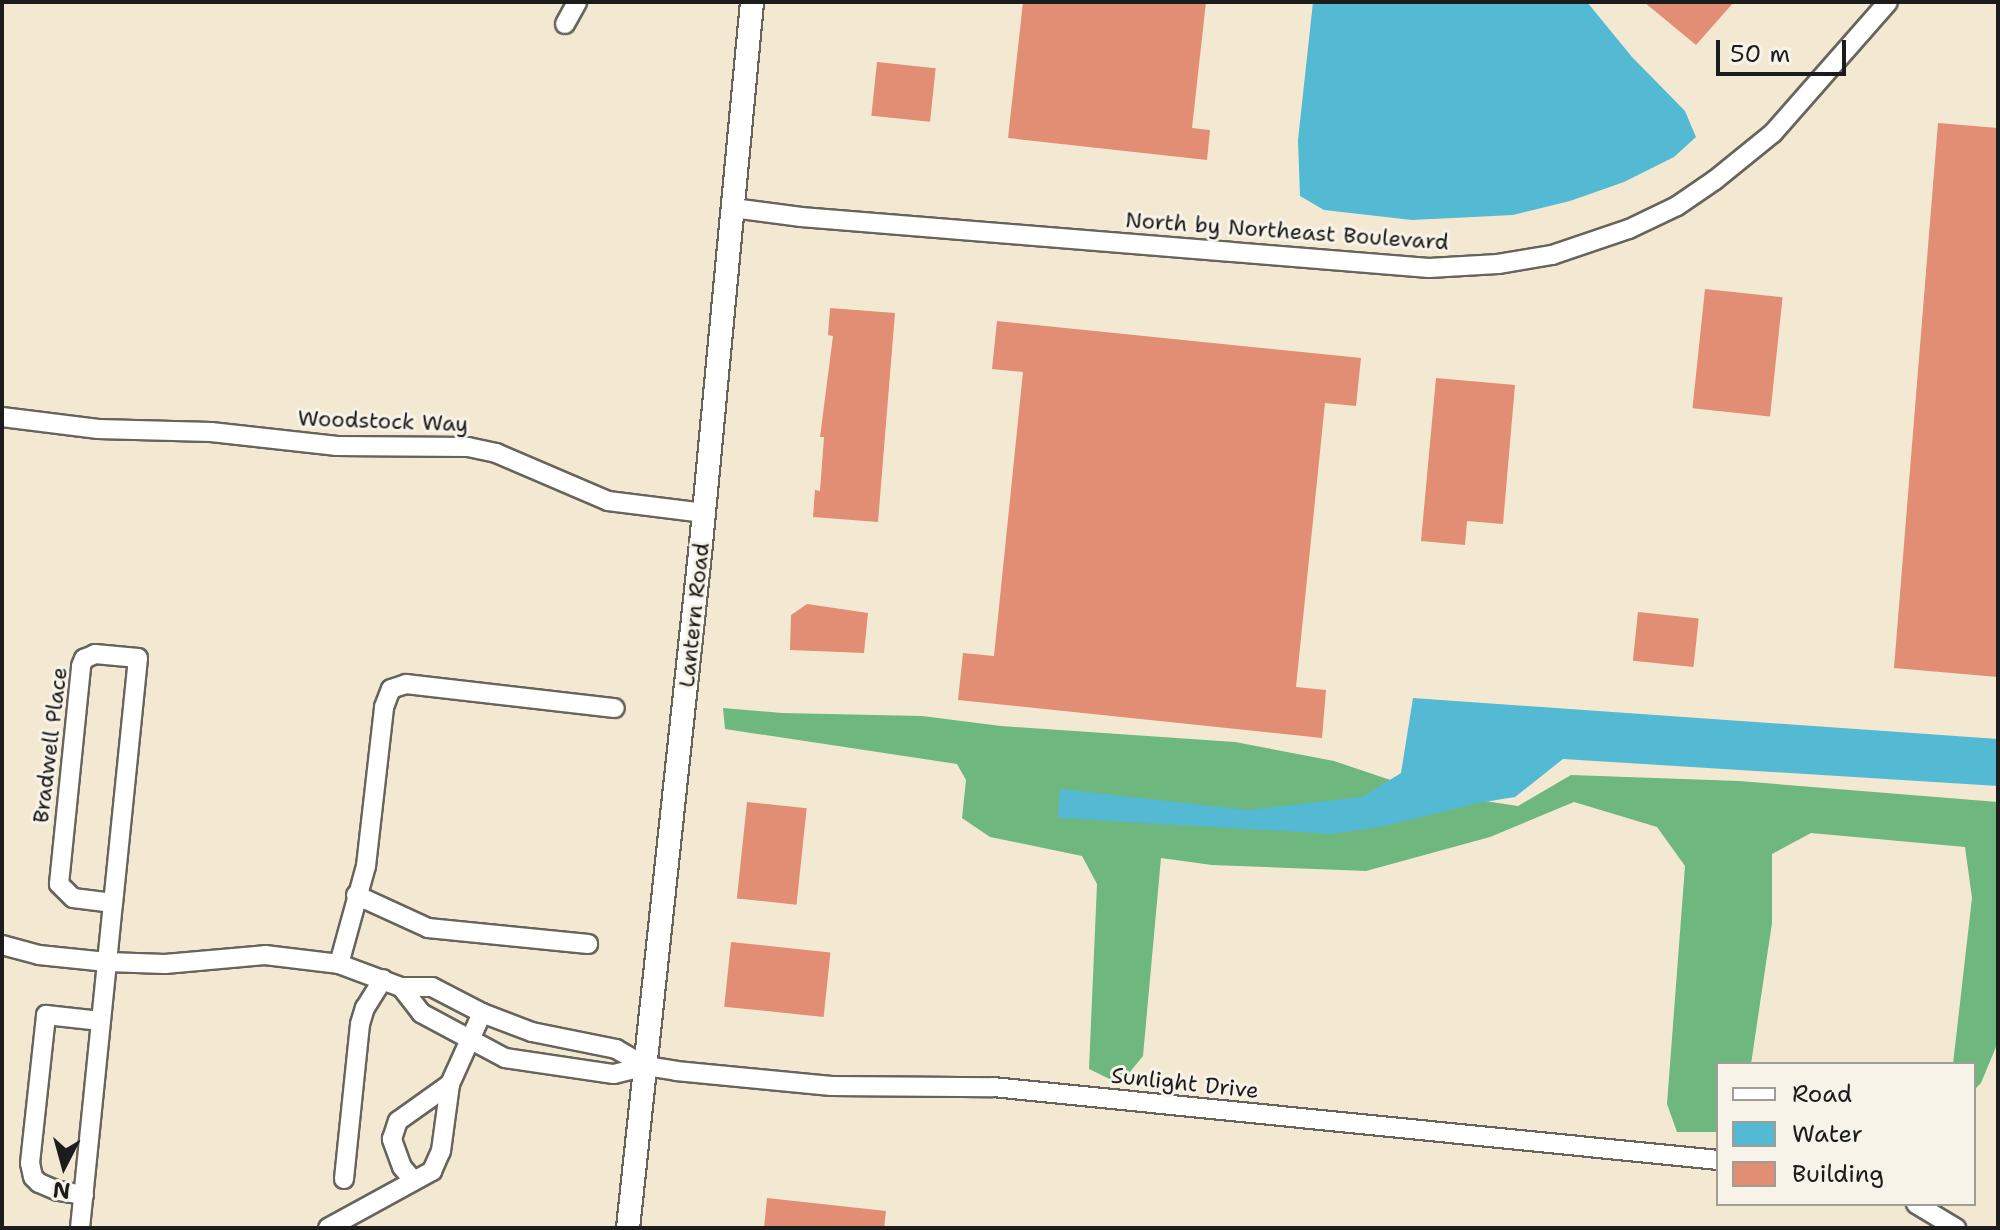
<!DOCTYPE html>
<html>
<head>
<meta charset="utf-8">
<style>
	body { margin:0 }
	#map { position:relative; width:2000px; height:1230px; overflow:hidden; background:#f3e9d3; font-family:"Shantell Sans",sans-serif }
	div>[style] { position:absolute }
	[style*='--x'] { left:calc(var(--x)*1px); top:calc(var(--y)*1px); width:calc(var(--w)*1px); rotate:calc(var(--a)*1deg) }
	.forest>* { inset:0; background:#6eb77e }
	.water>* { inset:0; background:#54b9d2 }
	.building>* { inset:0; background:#e18e74; transform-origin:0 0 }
	.roads { filter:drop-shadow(2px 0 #67645c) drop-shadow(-2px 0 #67645c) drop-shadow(0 2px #67645c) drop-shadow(0 -2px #67645c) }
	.minor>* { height:18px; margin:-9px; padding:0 9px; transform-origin:9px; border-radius:9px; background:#fff }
	.tertiary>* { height:22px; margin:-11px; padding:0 11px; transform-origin:11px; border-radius:11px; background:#fff }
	span { translate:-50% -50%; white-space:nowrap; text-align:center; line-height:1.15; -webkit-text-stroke:6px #f7f3e8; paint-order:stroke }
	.street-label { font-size:22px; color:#1c1c1c }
	.frame { position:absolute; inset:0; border:4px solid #1c1c1c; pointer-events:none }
	.legend { position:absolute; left:1716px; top:1062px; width:260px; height:144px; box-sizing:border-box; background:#f7f3e8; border:2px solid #9f9d96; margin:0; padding:10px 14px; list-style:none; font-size:24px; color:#1c1c1c }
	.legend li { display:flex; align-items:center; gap:16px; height:40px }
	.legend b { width:40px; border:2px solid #9f9d96 }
	.north { position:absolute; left:24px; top:1126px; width:80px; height:80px; -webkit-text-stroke:6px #f7f3e8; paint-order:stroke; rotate:186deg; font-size:22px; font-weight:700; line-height:32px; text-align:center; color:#1c1c1c }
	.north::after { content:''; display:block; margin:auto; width:28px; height:36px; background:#1c1c1c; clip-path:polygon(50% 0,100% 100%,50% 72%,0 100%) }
	.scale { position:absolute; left:1716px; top:40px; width:130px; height:36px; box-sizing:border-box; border:4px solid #1c1c1c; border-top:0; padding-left:10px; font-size:24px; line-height:28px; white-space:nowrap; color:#1c1c1c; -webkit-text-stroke:6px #f7f3e8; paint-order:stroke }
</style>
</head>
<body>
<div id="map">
	<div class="forest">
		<i style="clip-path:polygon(723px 708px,782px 713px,922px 716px,1001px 726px,1235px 742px,1334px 761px,1426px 792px,1518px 806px,1571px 775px,1739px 781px,1998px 802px,1998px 1042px,1981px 1083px,1974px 1090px,1974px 1064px,1953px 1064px,1972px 898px,1965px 847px,1811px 833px,1772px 854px,1772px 923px,1751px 1064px,1718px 1064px,1718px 1132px,1677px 1132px,1667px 1104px,1685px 866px,1657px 827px,1574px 802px,1490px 837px,1366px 871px,1212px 865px,1161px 858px,1143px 1056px,1120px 1084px,1089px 1069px,1097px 884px,1082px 856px,990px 837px,962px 818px,966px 780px,957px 764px,725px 729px)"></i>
	</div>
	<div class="water">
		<i style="clip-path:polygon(1313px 2px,1587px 2px,1632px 57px,1685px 111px,1696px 137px,1674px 157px,1624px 182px,1570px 201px,1513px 215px,1412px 220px,1324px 210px,1300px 196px,1298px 140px)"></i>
		<i style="clip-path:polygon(1413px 698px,1998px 739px,1998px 786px,1563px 759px,1515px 797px,1478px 803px,1385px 826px,1333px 834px,1058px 818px,1060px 789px,1247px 810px,1362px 797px,1401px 773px)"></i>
	</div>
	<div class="building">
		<i style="clip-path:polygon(1023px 2px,1206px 2px,1192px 128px,1210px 130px,1207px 160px,1008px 138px)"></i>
		<i style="clip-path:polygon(1644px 2px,1734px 2px,1696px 45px)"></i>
		<i style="left:877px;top:62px;width:59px;height:54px;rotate:6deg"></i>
		<i style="clip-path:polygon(1938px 123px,1998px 128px,1998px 677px,1894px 668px)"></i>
		<i style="left:1705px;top:289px;width:78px;height:120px;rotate:6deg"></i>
		<i style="clip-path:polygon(830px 308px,895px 313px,878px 522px,813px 517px,815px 490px,820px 491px,824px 437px,820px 437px,833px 336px,828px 335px)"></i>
		<i style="clip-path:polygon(997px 321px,1361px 358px,1356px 406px,1325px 403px,1296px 687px,1326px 690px,1322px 738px,958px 700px,963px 653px,994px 656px,1023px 372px,992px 369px)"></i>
		<i style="clip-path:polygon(1436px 378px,1515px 385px,1503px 524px,1467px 521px,1465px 545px,1421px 541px)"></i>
		<i style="clip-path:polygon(807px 604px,868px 613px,864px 653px,790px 650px,791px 615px)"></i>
		<i style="left:1638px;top:612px;width:61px;height:49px;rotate:6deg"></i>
		<i style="left:747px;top:802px;width:60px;height:97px;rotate:6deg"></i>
		<i style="left:731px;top:942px;width:100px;height:65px;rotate:6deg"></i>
		<i style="clip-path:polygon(767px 1198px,886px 1211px,884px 1228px,764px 1228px)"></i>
	</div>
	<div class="roads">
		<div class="minor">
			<i style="--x:565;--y:24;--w:25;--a:-61"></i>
			<i style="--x:733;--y:208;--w:69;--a:7.5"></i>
			<i style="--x:801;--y:217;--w:630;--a:4.64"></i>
			<i style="--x:1429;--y:268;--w:69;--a:-3.3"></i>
			<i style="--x:1498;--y:264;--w:55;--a:-9.5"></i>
			<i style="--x:1552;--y:255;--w:81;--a:-18.7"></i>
			<i style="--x:1629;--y:229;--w:53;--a:-25.6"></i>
			<i style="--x:1677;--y:206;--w:46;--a:-34.4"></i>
			<i style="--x:1715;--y:180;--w:75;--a:-39"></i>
			<i style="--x:1773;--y:133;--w:174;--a:-48.7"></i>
			<i style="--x:2;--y:417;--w:97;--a:7.1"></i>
			<i style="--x:98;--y:429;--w:113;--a:1.5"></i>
			<i style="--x:211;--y:432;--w:127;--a:6.3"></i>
			<i style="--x:337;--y:446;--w:131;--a:0.4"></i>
			<i style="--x:468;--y:447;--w:29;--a:12"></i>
			<i style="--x:496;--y:453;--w:122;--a:23.2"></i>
			<i style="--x:608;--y:501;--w:97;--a:7.1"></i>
			<i style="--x:95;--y:654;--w:43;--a:5.3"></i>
			<i style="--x:138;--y:658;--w:246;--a:95.8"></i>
			<i style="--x:113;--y:903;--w:40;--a:-172.9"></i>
			<i style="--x:73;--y:898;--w:20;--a:-135"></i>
			<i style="--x:59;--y:884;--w:219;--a:-84.2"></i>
			<i style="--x:81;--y:666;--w:8;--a:-67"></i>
			<i style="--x:84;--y:659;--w:12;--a:-24"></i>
			<i style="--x:356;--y:895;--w:79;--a:24.6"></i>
			<i style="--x:428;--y:928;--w:161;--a:5.7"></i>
			<i style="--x:2;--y:945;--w:38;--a:15"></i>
			<i style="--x:39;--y:955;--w:68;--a:5.9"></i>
			<i style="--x:107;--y:962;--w:58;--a:2"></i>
			<i style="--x:165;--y:964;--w:100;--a:-5.1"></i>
			<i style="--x:265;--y:955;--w:75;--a:6.9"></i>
			<i style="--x:339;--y:964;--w:66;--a:20.4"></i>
			<i style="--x:401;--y:987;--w:31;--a:0"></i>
			<i style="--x:432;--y:987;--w:56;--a:27.5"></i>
			<i style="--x:482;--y:1013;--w:53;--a:20.8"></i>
			<i style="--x:532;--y:1032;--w:86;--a:11.4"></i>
			<i style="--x:616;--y:1049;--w:34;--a:30"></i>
			<i style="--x:646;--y:1066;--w:30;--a:9"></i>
			<i style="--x:676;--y:1071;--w:156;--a:5.5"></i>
			<i style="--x:831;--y:1086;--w:162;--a:0.4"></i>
			<i style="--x:993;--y:1087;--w:729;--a:5.75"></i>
			<i style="--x:339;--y:964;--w:102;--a:-74.6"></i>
			<i style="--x:366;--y:866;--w:160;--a:-83.5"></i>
			<i style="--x:384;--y:707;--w:19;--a:-69"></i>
			<i style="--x:391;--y:689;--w:16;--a:-18"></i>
			<i style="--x:406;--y:684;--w:210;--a:6.6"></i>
			<i style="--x:401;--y:987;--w:33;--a:52"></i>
			<i style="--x:421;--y:1013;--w:95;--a:28.2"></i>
			<i style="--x:505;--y:1058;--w:110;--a:8.4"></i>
			<i style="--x:614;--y:1074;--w:33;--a:-14"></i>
			<i style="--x:344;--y:1179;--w:156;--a:-84.1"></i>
			<i style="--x:360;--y:1024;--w:17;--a:-73"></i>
			<i style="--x:365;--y:1008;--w:34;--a:-58"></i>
			<i style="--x:413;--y:1180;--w:17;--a:-130"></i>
			<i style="--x:402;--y:1167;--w:30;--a:-110"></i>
			<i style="--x:392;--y:1139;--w:19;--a:-72"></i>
			<i style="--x:398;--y:1121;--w:64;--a:-35.4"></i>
			<i style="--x:84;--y:1195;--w:26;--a:-171"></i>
			<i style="--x:58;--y:1191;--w:21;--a:-157"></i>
			<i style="--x:39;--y:1183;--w:8;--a:-135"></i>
			<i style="--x:33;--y:1177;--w:14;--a:-102"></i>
			<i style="--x:30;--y:1163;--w:149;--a:-83.8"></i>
			<i style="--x:46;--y:1015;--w:55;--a:6.2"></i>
			<i style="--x:1916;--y:1204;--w:47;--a:31"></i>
			<i style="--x:80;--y:1228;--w:327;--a:-84.2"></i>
			<i style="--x:328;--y:1228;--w:119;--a:-28.7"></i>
			<i style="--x:432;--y:1171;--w:22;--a:-66"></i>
			<i style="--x:441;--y:1151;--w:68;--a:-82.3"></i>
			<i style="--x:450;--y:1084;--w:78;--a:-65.7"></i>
		</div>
		<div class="tertiary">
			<i style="--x:628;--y:1228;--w:688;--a:-83.91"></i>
			<i style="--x:701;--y:544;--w:544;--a:-84.62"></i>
		</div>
	</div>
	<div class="street-label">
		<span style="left:1287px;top:231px;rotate:4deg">North by Northeast Boulevard</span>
		<span style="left:383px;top:421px;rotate:2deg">Woodstock Way</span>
		<span style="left:694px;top:615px;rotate:-84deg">Lantern Road</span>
		<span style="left:50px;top:745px;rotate:-83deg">Bradwell Place</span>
		<span style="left:1185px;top:1083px;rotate:6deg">Sunlight Drive</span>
	</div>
	<div class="frame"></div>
	<ul class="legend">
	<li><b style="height:10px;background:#fff"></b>Road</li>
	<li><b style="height:22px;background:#54b9d2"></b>Water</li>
	<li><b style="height:22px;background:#e18e74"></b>Building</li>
	</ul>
	<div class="north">N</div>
	<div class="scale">50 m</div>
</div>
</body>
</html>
